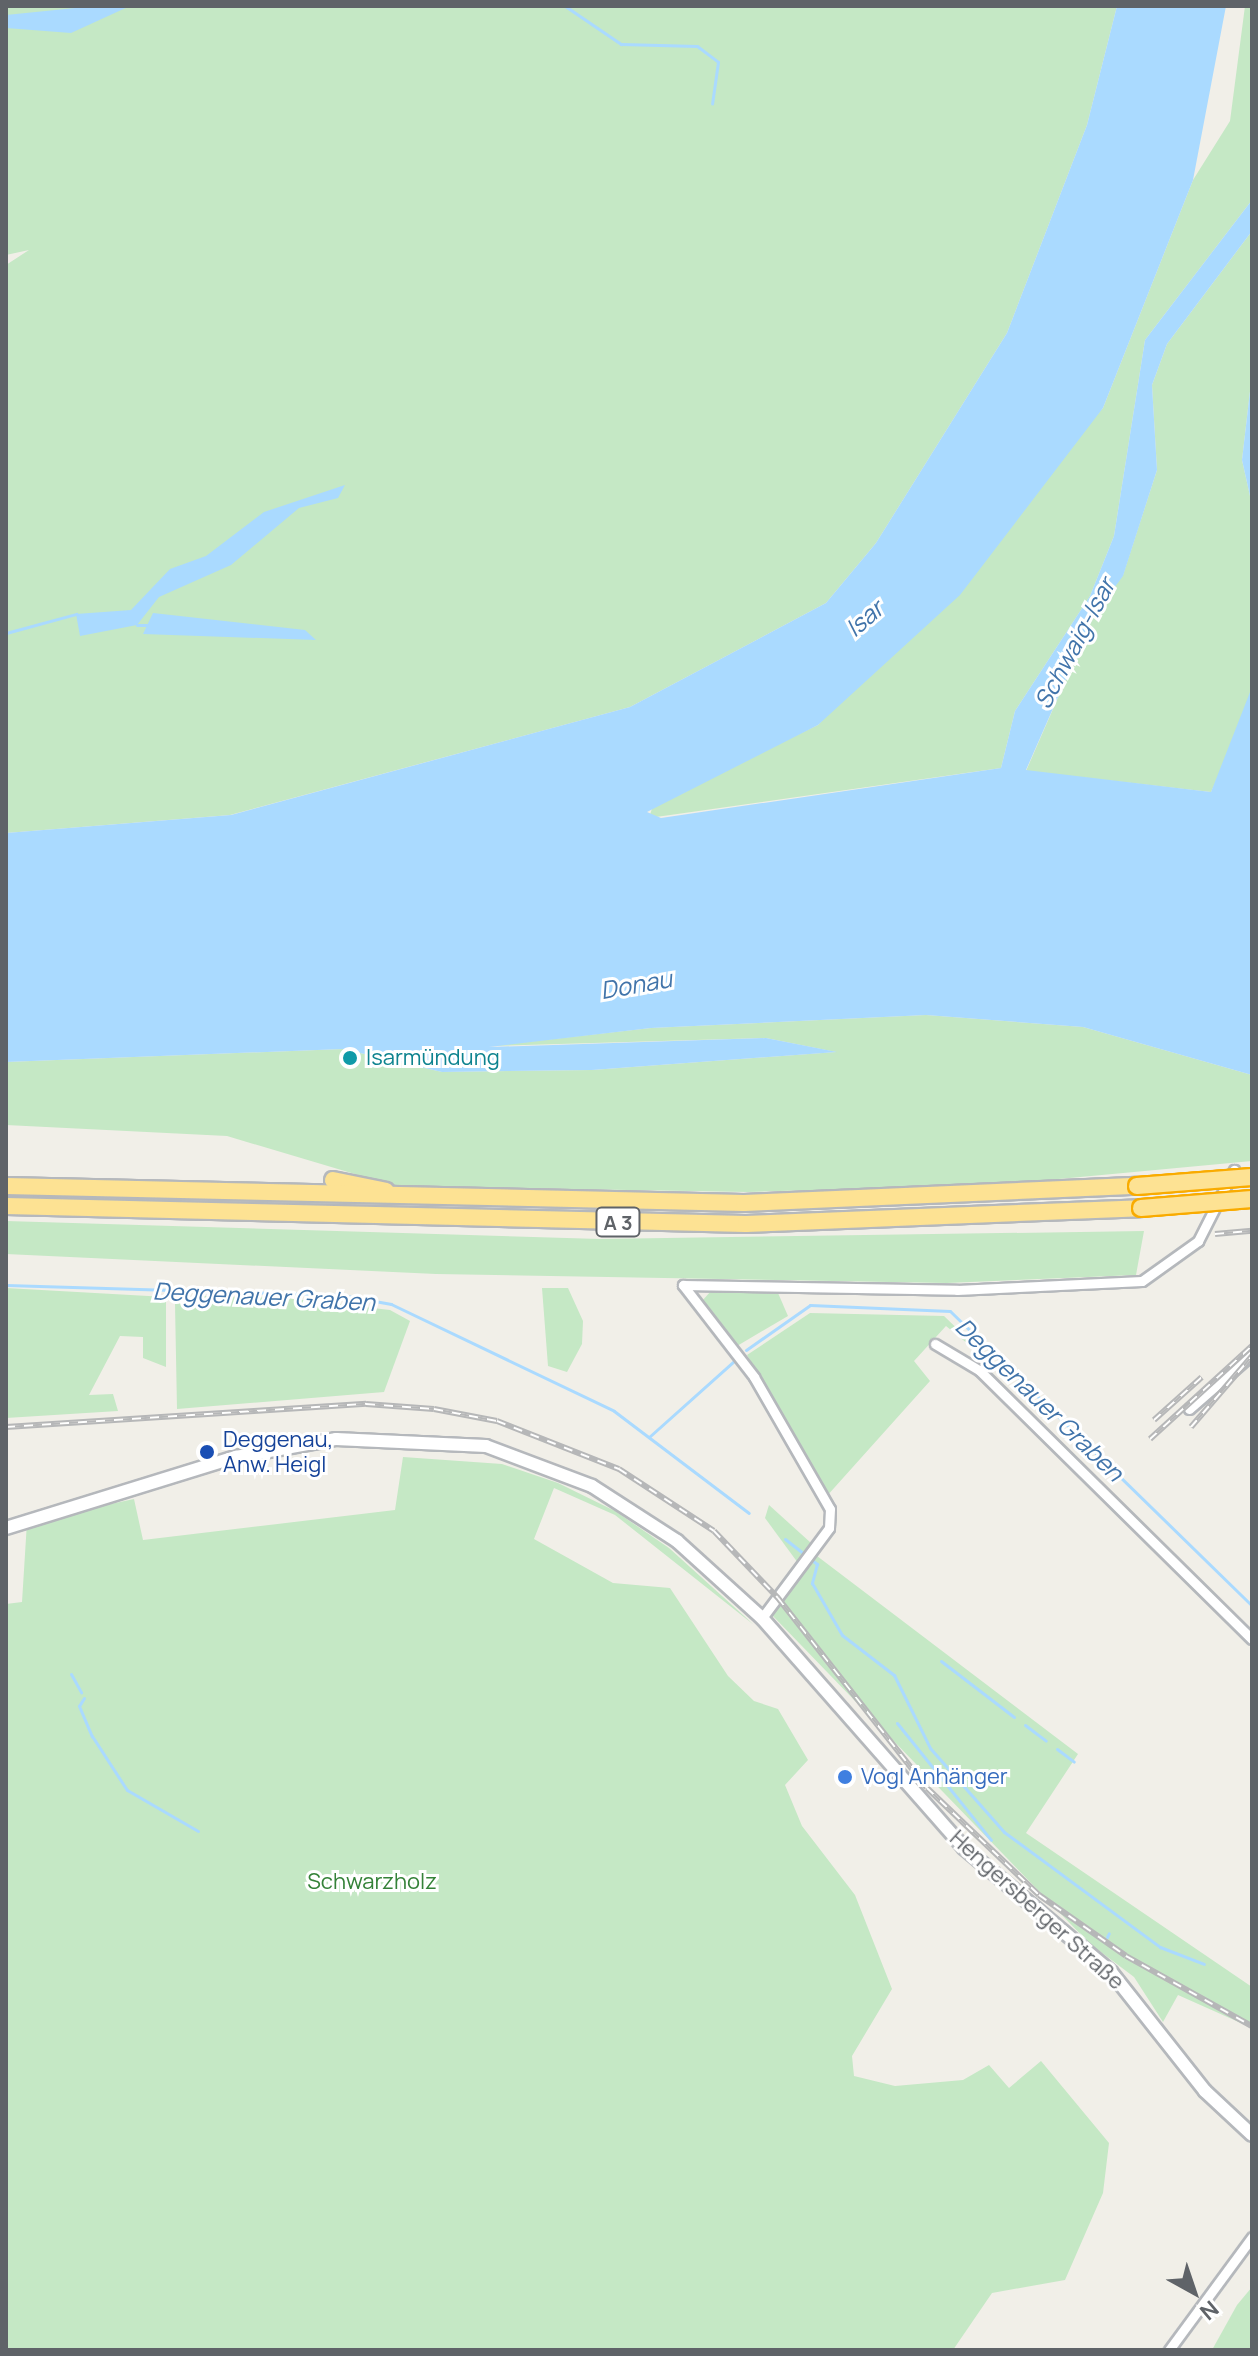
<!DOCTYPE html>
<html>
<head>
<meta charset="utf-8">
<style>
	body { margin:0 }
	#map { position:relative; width:1258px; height:2356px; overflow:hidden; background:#f1efe8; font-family:Manrope,sans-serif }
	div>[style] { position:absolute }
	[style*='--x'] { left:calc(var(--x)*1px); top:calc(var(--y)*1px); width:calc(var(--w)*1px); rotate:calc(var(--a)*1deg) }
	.green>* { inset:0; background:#c5e8c5 }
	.water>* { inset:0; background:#aadaff }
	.stream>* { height:3px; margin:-1.5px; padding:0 1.5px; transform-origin:1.5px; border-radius:1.5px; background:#aadaff }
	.roads { filter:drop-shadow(2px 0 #b5b8bc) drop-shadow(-2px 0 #b5b8bc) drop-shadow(0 2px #b5b8bc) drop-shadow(0 -2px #b5b8bc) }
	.street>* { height:9px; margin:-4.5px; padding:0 4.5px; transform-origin:4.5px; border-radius:4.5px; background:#fff }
	.secondary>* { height:12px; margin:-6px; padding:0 6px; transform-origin:6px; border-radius:6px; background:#fff }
	.highway>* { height:16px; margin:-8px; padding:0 8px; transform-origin:8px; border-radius:8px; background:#fde293 }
	.rail>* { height:6px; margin-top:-3px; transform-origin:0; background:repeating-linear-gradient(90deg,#fff 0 9px,#b6b7b8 0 18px); box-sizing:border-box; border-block:2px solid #b6b7b8 }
	.bridges { filter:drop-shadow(2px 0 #f9ab00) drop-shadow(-2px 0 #f9ab00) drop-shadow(0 2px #f9ab00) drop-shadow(0 -2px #f9ab00) }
	.highway-bridge>* { height:16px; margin:-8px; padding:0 8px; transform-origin:8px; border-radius:8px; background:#fde293 }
	.dots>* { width:22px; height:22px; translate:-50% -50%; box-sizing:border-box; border:4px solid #fff; border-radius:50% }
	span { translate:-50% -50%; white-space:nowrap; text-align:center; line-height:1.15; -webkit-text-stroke:6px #fff; paint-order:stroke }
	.shield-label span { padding:2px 6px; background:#fff; border:2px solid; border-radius:6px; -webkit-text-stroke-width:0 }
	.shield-label { font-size:20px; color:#5f6368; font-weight:700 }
	.culture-label { font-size:22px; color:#0d838f }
	.left { translate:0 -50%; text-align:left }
	.transit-label { font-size:22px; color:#164399 }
	.shop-label { font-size:22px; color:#366cbe }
	.park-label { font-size:22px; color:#348238 }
	.street-label { font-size:22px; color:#5f6368 }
	.water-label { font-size:24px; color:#4174aa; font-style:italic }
	.frame { position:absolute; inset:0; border:8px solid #5f6368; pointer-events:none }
	.north { position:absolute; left:1154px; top:2252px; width:80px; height:80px; -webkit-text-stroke:6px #fff; paint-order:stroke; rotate:140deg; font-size:22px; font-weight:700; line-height:32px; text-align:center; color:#5f6368 }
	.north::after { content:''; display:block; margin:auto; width:28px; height:36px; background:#5f6368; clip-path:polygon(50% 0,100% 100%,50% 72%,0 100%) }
</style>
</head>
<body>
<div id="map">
	<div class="green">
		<i style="clip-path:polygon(6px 6px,1117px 6px,1087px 125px,1007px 333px,876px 543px,826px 603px,630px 707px,230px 815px,6px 833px,6px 265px,29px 250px,6px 255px)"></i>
		<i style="clip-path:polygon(1245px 6px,1252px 6px,1252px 200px,1145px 340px,1114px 536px,1090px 596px,1015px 711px,1001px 768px,649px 818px,654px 802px,818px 725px,1103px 408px,1193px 180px,1230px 121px)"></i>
		<i style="clip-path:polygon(1252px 231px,1252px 374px,1242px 460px,1252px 505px,1252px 687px,1239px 731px,1211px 792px,1026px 771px,1094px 615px,1123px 575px,1157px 470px,1152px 385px,1167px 344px)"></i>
		<i style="clip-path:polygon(926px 1015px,1083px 1027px,1252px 1075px,1252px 1161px,994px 1185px,748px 1192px,395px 1186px,227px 1136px,6px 1125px,6px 1062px,343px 1049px,442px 1072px,592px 1070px,836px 1052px,766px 1038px,489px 1046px,651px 1028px)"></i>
		<i style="clip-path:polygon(6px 1221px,600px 1239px,1144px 1231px,1136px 1275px,947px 1283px,436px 1274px,6px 1254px)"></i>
		<i style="clip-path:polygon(6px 1288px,166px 1297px,166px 1367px,143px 1358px,143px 1337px,120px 1336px,89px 1395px,113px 1394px,118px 1411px,6px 1418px)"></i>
		<i style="clip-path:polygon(542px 1288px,568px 1288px,583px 1321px,582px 1344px,567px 1372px,548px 1366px)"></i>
		<i style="clip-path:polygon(711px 1291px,778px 1293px,788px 1316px,737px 1346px,702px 1301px)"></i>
		<i style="clip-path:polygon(200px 1296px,285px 1298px,390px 1310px,410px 1321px,384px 1392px,177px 1409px,175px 1304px)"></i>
		<i style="clip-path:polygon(810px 1313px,944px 1316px,1000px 1370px,946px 1326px,914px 1361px,930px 1381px,826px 1497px,747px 1355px)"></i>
		<i style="clip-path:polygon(403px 1457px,502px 1464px,558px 1483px,615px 1511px,669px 1548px,754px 1625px,615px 1515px,554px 1488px,534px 1539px,613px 1583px,670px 1588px,728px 1676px,754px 1701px,778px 1709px,808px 1760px,785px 1785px,802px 1826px,855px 1895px,892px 1989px,852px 2056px,854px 2076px,895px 2086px,963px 2080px,989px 2065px,1009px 2088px,1041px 2061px,1109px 2143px,1103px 2193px,1065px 2280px,992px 2293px,953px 2350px,6px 2350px,6px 1604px,22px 1602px,27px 1522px,134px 1499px,143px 1540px,395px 1510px)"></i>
		<i style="clip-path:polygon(769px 1505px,811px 1543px,798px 1563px,765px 1518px)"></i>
		<i style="clip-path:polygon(817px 1556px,1078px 1754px,1026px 1833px,1252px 1987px,1252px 2028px,1178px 1995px,1163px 2022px,1134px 1977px,1089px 1943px,771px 1614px)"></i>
		<i style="clip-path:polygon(1252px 2287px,1252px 2350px,1212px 2350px,1237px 2305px)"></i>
	</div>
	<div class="water">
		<i style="clip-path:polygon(95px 6px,130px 6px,71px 33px,6px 28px,6px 15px)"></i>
		<i style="clip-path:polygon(1117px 6px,1226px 6px,1193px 180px,1103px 408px,960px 595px,818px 725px,647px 812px,661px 818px,1001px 768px,1015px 711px,1090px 596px,1114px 536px,1145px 340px,1252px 200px,1252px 231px,1167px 344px,1152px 385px,1157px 470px,1123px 576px,1094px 615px,1026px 770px,1211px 792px,1252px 687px,1252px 1075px,1083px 1027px,926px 1015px,651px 1028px,489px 1047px,766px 1038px,837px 1052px,592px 1070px,442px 1072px,343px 1049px,6px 1062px,6px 833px,231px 815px,630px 707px,826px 603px,876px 543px,1007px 333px,1087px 125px)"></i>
		<i style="clip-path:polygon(1252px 374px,1252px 505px,1242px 460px)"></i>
		<i style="clip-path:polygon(345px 485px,338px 498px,299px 508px,231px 565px,159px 597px,137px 625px,80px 636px,76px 614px,131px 610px,170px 569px,206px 556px,264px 512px)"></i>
		<i style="clip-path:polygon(153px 613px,305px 630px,316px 640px,143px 634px)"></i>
	</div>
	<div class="stream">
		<i style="--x:565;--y:6;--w:68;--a:34.2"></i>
		<i style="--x:621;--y:44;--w:76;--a:1.5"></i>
		<i style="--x:697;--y:46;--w:26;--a:37"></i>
		<i style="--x:718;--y:62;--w:42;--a:98.1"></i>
		<i style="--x:137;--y:625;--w:10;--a:0"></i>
		<i style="--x:6;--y:633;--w:73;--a:-15.2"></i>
		<i style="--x:6;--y:1285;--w:335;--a:1.7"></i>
		<i style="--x:341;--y:1295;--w:51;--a:10.2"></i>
		<i style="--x:391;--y:1304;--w:247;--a:25.6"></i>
		<i style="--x:614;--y:1411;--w:169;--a:37.1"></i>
		<i style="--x:746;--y:1350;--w:78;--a:-35.1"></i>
		<i style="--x:810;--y:1305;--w:140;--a:2.5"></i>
		<i style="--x:950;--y:1311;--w:422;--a:44.3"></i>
		<i style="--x:649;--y:1437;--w:115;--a:-41.8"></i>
		<i style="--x:785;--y:1539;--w:41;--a:38"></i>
		<i style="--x:817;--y:1564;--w:20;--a:105"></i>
		<i style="--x:812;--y:1583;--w:60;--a:60"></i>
		<i style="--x:842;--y:1635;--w:66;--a:37.6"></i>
		<i style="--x:894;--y:1675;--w:81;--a:63.7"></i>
		<i style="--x:930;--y:1748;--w:112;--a:48.6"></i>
		<i style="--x:1004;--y:1832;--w:194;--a:36.4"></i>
		<i style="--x:1160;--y:1947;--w:47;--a:21.1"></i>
		<i style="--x:941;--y:1661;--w:92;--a:37.5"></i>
		<i style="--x:71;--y:1674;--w:21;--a:61"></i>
		<i style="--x:84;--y:1698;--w:9;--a:122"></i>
		<i style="--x:79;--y:1706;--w:33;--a:67"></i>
		<i style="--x:92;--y:1736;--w:64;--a:57.1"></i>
		<i style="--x:127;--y:1790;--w:82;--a:30"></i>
		<i style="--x:897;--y:1723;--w:150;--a:51.2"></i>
		<i style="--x:1025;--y:1725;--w:26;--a:37"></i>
		<i style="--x:1057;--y:1749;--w:21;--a:37"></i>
		<i style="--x:1107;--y:1937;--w:4;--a:-63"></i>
	</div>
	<div class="roads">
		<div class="street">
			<i style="--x:683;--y:1285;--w:274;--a:1"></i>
			<i style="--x:957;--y:1290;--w:185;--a:-2.8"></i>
			<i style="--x:1142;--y:1281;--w:69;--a:-35.5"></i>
			<i style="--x:1198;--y:1241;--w:80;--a:-63.1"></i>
			<i style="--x:683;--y:1285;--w:116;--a:52.3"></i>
			<i style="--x:754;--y:1377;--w:152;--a:60.1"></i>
			<i style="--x:830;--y:1509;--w:19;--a:93"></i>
			<i style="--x:829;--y:1528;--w:112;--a:126.7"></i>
			<i style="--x:935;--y:1344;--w:51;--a:30.6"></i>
			<i style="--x:979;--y:1370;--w:383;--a:44.6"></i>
			<i style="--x:1189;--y:1409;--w:84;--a:-41.1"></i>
			<i style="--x:1169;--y:2350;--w:140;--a:-53.7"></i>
		</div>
		<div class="secondary">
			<i style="--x:6;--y:1528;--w:241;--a:-17.2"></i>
			<i style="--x:236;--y:1457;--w:102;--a:-10.2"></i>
			<i style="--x:336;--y:1439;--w:150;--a:2.7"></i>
			<i style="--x:486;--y:1446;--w:113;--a:20.7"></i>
			<i style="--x:592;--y:1486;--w:101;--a:32.9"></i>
			<i style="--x:677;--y:1541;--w:115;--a:42.2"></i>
			<i style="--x:762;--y:1618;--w:306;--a:48.7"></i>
			<i style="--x:964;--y:1848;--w:192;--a:40.1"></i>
			<i style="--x:1111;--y:1972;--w:152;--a:51.7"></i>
			<i style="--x:1205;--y:2091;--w:64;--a:43.1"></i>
		</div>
		<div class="highway">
			<i style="--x:333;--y:1180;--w:54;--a:11.7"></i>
			<i style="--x:6;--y:1186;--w:738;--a:1.32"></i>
			<i style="--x:744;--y:1203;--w:393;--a:-2.5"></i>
			<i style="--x:6;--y:1206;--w:740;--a:1.39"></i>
			<i style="--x:746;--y:1224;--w:395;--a:-2.3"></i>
		</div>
	</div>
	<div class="rail">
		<i style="--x:1215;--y:1234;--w:37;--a:-5"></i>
		<i style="--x:1154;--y:1420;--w:64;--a:-41.9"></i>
		<i style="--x:6;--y:1427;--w:361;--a:-3.7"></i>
		<i style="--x:366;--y:1404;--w:68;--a:4.2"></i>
		<i style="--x:434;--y:1409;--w:64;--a:10.8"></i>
		<i style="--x:497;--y:1421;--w:131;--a:21.5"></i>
		<i style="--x:619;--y:1469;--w:113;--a:33.1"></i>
		<i style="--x:714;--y:1531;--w:93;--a:46.3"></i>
		<i style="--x:778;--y:1598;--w:241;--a:51.9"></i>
		<i style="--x:927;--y:1788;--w:155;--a:43.7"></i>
		<i style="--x:1039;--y:1895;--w:106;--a:35"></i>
		<i style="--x:1126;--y:1956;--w:144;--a:29.1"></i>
		<i style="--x:1191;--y:1427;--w:94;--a:-49.3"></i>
		<i style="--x:1150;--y:1439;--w:138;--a:-42.4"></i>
	</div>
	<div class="bridges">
		<div class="highway-bridge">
			<i style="--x:1137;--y:1186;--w:115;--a:-4.5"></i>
			<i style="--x:1141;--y:1208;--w:111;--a:-4.6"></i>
		</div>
	</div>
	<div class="dots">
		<i style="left:350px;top:1058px;background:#0f9aa8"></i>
		<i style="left:207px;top:1452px;background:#1a4fb4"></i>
		<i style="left:845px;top:1777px;background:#3f7fe0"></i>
	</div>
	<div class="shield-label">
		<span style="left:618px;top:1222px">A 3</span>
	</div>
	<div class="culture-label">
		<span class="left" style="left:366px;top:1058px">Isarmündung</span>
	</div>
	<div class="transit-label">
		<span class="left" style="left:223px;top:1452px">Deggenau,<br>Anw. Heigl</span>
	</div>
	<div class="shop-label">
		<span class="left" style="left:861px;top:1777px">Vogl Anhänger</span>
	</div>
	<div class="park-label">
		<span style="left:372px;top:1882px">Schwarzholz</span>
	</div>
	<div class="street-label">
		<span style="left:1037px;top:1910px;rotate:42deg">Hengersberger Straße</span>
	</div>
	<div class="water-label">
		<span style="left:864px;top:618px;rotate:-41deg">Isar</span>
		<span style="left:1074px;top:643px;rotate:-62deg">Schwaig-Isar</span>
		<span style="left:636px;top:984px;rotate:-10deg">Donau</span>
		<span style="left:264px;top:1296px;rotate:3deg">Deggenauer Graben</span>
		<span style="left:1040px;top:1399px;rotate:44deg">Deggenauer Graben</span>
	</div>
	<div class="frame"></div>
	<div class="north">N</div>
</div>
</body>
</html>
